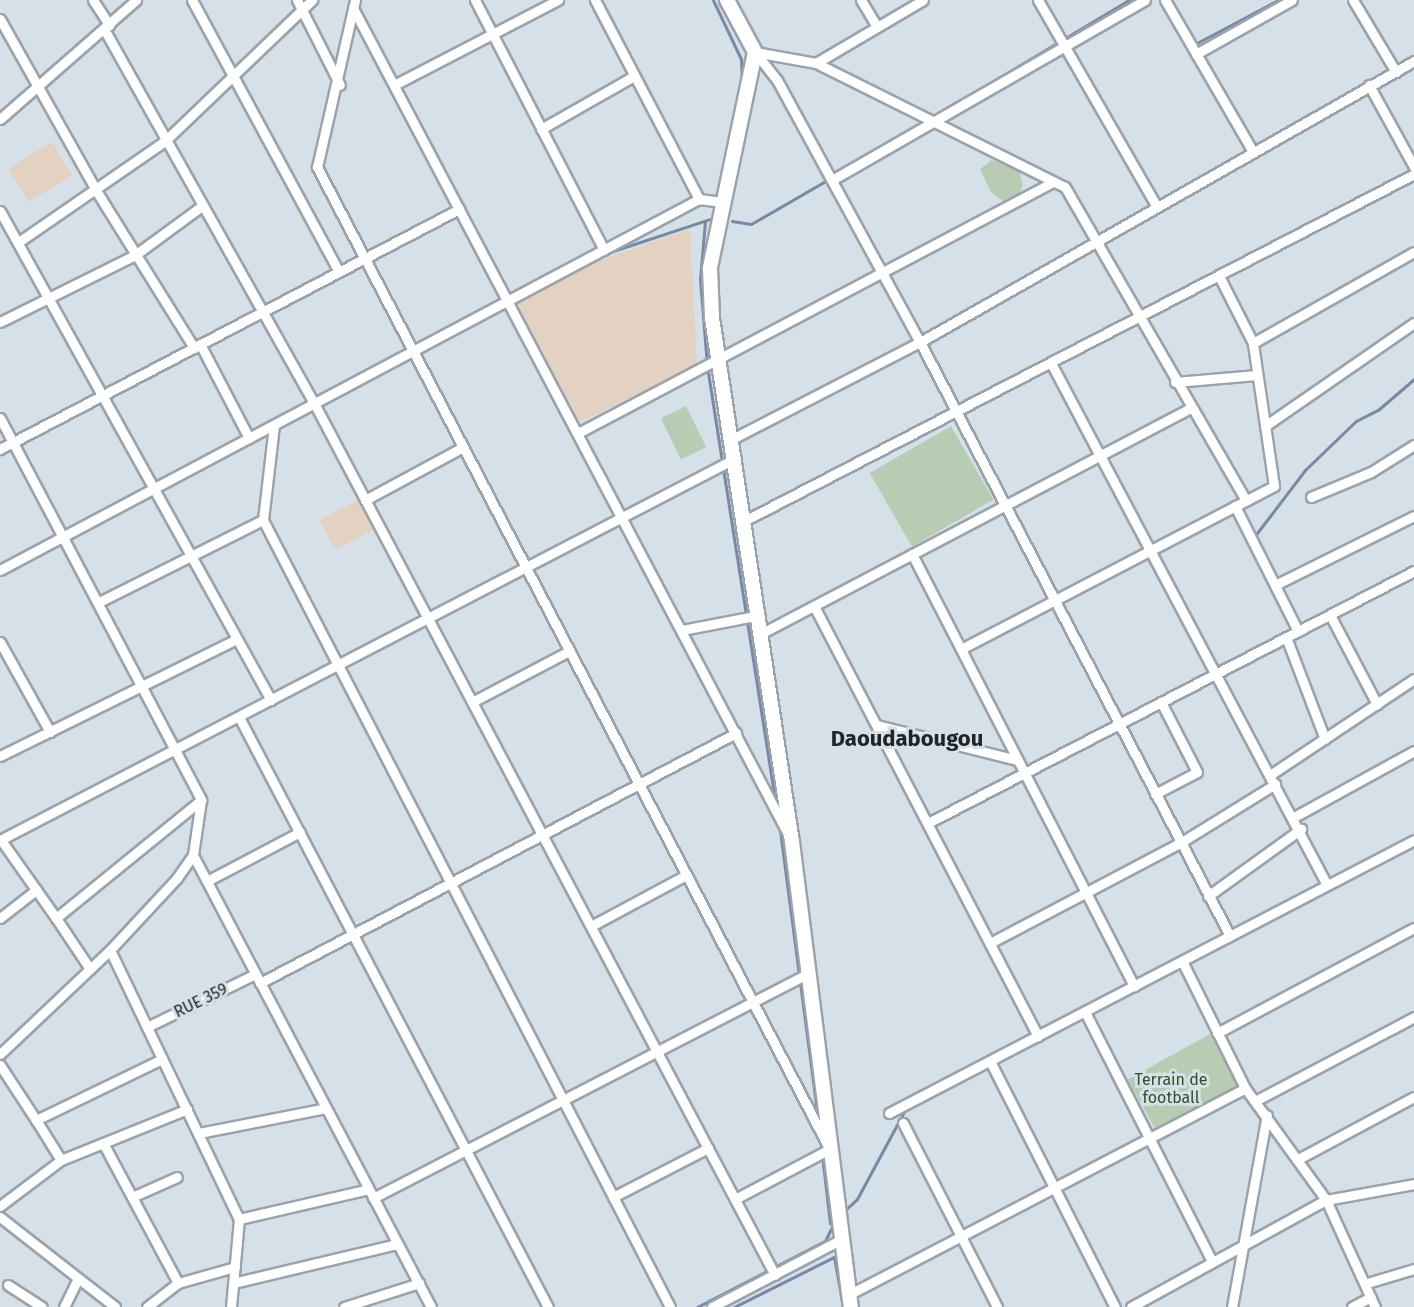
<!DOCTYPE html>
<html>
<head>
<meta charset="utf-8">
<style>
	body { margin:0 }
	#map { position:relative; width:1414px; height:1307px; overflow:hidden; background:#d6e0e8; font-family:"Fira Sans",sans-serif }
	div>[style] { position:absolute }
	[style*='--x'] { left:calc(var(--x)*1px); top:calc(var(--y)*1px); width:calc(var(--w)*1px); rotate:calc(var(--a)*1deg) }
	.education>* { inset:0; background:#e3d1c1; transform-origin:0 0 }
	.green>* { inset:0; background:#b8ccb4; transform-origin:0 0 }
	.stream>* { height:3px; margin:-1.5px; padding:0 1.5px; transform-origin:1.5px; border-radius:1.5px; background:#7889a5 }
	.roads { filter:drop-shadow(2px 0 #9aa3ab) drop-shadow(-2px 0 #9aa3ab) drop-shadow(0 2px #9aa3ab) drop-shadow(0 -2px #9aa3ab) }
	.street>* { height:9px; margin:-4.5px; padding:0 4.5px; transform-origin:4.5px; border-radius:4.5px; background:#fff }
	.secondary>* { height:14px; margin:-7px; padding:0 7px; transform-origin:7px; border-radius:7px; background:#fff }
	span { translate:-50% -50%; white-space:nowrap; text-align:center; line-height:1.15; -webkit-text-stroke:6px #d6e0e8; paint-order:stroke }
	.street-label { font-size:16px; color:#202427 }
	.park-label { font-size:16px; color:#2c4f25 }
	.district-label { font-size:22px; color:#202427; font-weight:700 }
</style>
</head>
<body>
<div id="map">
	<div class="education">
		<i style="left:52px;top:142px;width:39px;height:51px;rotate:59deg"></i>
		<i style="clip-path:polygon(690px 229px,697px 365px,580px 422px,517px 303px,599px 261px)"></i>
		<i style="left:359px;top:500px;width:33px;height:44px;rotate:63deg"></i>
	</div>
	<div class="green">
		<i style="clip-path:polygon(992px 160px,1019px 170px,1023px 185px,1018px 197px,1004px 202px,991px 192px,980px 169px)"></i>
		<i style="left:686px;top:406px;width:46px;height:28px;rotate:64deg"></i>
		<i style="left:951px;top:426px;width:85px;height:94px;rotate:60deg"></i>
		<i style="left:1210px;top:1034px;width:62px;height:94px;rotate:61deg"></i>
	</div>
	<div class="stream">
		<i style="--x:1195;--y:44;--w:94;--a:-27.9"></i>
		<i style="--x:930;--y:119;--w:232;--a:-30.9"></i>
		<i style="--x:705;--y:221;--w:58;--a:94.9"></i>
		<i style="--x:700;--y:279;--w:87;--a:85.4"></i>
		<i style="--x:707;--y:366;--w:441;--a:81.1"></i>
		<i style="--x:732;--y:221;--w:19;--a:9"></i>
		<i style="--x:751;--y:224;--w:90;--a:-30"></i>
		<i style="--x:607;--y:253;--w:112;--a:-18.3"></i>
		<i style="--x:713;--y:218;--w:141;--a:-78.1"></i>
		<i style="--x:742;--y:80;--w:21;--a:-93"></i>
		<i style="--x:741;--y:59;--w:65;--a:-115.4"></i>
		<i style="--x:1254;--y:537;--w:84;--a:-52.7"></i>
		<i style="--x:1305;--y:470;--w:71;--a:-43.9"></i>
		<i style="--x:1356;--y:421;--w:25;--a:-27"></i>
		<i style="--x:1378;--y:410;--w:48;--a:-40.7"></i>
		<i style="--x:779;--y:823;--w:300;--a:82.5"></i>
		<i style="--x:820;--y:1138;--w:86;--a:83.3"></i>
		<i style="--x:843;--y:1212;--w:19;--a:-43"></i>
		<i style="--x:857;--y:1199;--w:101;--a:-61.7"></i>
		<i style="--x:905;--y:1110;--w:216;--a:-27.6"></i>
		<i style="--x:697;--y:1307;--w:144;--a:-27.3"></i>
		<i style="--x:825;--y:1241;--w:25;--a:-64"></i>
		<i style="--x:734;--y:1307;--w:112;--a:-26.6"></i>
		<i style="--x:834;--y:1257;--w:51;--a:79.8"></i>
	</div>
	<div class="roads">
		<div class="street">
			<i style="--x:93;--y:0;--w:30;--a:57"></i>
			<i style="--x:192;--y:0;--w:309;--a:61.6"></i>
			<i style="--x:297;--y:0;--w:95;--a:63.2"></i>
			<i style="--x:355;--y:0;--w:171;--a:102.8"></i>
			<i style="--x:317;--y:167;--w:1104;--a:62.44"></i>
			<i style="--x:475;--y:0;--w:281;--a:62.7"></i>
			<i style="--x:595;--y:0;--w:225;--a:62.4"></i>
			<i style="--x:861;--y:0;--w:31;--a:59"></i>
			<i style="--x:1038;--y:0;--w:239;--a:60.1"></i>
			<i style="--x:1165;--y:0;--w:176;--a:59.9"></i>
			<i style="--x:1353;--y:0;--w:84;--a:59.2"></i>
			<i style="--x:353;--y:8;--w:934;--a:62.23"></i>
			<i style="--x:0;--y:19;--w:198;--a:60.7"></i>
			<i style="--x:97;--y:192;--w:184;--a:58.1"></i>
			<i style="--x:104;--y:29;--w:429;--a:60.7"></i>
			<i style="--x:314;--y:403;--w:986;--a:62.14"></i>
			<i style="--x:755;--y:52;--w:36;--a:52"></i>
			<i style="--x:777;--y:80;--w:298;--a:61.4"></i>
			<i style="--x:920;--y:342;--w:670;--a:62.44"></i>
			<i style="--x:755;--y:52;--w:62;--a:10.2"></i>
			<i style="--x:816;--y:63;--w:278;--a:26.5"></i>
			<i style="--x:1065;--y:187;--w:362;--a:60"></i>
			<i style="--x:1196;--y:54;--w:110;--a:-29.4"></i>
			<i style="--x:816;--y:63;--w:124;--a:-30.5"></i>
			<i style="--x:394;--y:85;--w:185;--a:-27.4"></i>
			<i style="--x:1369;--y:85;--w:94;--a:61.2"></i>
			<i style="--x:0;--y:119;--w:181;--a:-41.2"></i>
			<i style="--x:541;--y:129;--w:107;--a:-29.7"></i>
			<i style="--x:832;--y:180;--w:361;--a:-29.9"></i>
			<i style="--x:0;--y:211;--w:559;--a:61.01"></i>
			<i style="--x:20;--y:241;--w:176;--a:-34.6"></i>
			<i style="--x:165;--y:141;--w:204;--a:-43.8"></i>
			<i style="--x:0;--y:322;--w:151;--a:-26.4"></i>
			<i style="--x:135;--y:255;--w:83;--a:-36.2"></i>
			<i style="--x:1253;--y:343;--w:185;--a:-29.5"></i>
			<i style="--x:200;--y:344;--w:106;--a:62.5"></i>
			<i style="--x:1051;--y:363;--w:590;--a:62.13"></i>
			<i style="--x:1175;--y:382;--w:82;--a:-4.9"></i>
			<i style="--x:0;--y:418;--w:432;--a:62.2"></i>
			<i style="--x:201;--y:800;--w:56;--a:98.3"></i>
			<i style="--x:193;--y:855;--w:28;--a:125"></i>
			<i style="--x:177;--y:878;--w:98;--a:132.9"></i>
			<i style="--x:110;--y:950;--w:151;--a:136.6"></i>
			<i style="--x:274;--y:425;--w:96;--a:96.6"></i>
			<i style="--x:263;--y:520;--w:886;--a:62.65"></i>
			<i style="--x:1265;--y:426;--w:181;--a:-34.7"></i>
			<i style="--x:578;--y:433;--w:537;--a:-27.85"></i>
			<i style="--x:732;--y:439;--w:212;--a:-27.3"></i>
			<i style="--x:920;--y:342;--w:568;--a:-29.63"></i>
			<i style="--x:0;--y:449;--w:518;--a:-27.6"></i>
			<i style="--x:1311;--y:497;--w:65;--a:-22.6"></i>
			<i style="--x:1371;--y:472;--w:51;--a:-32.1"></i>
			<i style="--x:365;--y:500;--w:111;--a:-28.4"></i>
			<i style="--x:1235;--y:506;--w:140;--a:63.3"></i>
			<i style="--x:746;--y:520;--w:752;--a:-27.38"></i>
			<i style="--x:912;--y:554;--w:486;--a:62.8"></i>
			<i style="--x:0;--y:570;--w:791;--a:-27.96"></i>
			<i style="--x:699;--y:199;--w:24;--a:7"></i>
			<i style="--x:1275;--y:585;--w:155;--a:-26.4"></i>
			<i style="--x:99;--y:602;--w:183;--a:-26.6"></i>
			<i style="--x:814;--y:606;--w:485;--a:62.5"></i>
			<i style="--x:1330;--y:615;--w:101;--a:62.2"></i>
			<i style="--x:682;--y:630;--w:79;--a:-10.9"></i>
			<i style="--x:762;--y:633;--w:484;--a:-27.7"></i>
			<i style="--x:1286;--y:637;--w:109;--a:69.1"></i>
			<i style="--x:0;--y:642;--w:103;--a:60.9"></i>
			<i style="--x:961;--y:649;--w:353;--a:-27.5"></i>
			<i style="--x:1274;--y:486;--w:145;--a:-98.4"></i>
			<i style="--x:1253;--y:343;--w:75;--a:-116.9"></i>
			<i style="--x:472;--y:702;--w:110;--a:-27.7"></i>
			<i style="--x:239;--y:717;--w:666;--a:62.36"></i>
			<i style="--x:877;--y:725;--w:144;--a:14"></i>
			<i style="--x:0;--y:756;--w:264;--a:-26.3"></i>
			<i style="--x:1270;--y:775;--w:173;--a:-33.7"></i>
			<i style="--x:1155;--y:794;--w:47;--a:-27.6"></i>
			<i style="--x:1197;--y:772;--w:79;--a:-117.2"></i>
			<i style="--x:1294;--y:817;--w:137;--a:-28.8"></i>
			<i style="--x:928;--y:823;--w:547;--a:-27.41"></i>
			<i style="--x:0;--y:840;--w:829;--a:-27.43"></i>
			<i style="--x:1;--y:840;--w:95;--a:54.8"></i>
			<i style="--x:56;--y:918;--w:187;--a:-39.1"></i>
			<i style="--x:193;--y:855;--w:511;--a:62.23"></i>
			<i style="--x:207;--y:881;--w:105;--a:-27.8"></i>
			<i style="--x:1208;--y:896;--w:115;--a:-35.8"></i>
			<i style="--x:0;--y:918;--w:46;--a:-37.9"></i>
			<i style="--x:56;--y:918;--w:61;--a:56.3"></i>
			<i style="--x:591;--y:926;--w:108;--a:-28.2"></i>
			<i style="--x:990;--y:943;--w:215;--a:-27.8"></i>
			<i style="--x:1180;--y:843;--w:112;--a:-31.8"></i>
			<i style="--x:110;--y:950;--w:298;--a:64.4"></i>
			<i style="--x:239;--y:1219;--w:88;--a:95.2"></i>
			<i style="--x:1182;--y:961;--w:142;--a:63.6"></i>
			<i style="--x:1245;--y:1088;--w:138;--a:54.1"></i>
			<i style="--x:1326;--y:1200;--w:118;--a:65.4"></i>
			<i style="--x:260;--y:983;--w:538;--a:-27.71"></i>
			<i style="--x:1085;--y:1012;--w:280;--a:63"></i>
			<i style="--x:147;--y:1027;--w:120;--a:-26.1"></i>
			<i style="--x:1217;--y:1033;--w:223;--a:-28.1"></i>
			<i style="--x:990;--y:1061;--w:276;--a:63.1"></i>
			<i style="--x:0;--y:1065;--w:66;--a:56.8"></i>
			<i style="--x:1255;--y:1101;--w:180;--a:-27.8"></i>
			<i style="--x:889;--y:1113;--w:592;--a:-27.47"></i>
			<i style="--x:903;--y:1123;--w:207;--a:62.9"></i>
			<i style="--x:199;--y:1133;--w:129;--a:-11.1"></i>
			<i style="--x:103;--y:1143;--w:159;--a:61.8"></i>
			<i style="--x:1300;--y:1158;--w:129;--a:-28.2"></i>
			<i style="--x:61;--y:1160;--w:47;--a:-122"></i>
			<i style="--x:36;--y:1120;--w:140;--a:-25.8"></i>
			<i style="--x:132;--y:1197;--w:49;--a:-24"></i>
			<i style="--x:613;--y:1197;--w:107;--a:-27.3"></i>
			<i style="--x:373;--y:1198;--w:490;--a:-27.3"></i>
			<i style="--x:735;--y:1199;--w:107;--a:-27.8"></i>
			<i style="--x:0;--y:1206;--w:76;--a:-37"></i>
			<i style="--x:61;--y:1160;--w:136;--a:-22"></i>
			<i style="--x:0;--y:1217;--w:146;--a:38"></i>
			<i style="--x:239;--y:1219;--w:133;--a:-13"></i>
			<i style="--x:233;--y:1283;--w:169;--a:-13.4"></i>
			<i style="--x:1367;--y:1283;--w:49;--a:-16.6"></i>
			<i style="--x:8;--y:1285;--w:40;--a:32.9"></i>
			<i style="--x:850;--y:1294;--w:445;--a:-27.5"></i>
			<i style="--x:64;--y:1307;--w:32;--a:-64"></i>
			<i style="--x:147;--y:1307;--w:39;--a:-38"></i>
			<i style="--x:178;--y:1283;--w:59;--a:-15.7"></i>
			<i style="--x:344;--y:1307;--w:79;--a:-17.7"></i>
			<i style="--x:712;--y:1307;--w:147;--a:-27.6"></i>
			<i style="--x:1131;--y:1307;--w:222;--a:-28.8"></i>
			<i style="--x:1326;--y:1200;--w:89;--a:-10.3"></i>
			<i style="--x:1232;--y:1307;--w:195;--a:-79.7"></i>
			<i style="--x:1352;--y:1307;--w:21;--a:-28"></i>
		</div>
		<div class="secondary">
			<i style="--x:727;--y:0;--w:59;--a:61.7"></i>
			<i style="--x:755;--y:52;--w:221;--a:101.8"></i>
			<i style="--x:710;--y:268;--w:50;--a:87.7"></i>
			<i style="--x:712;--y:318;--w:530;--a:81.32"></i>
			<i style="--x:792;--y:842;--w:469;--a:82.8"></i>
		</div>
	</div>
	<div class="street-label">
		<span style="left:201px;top:1001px;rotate:-26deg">RUE 359</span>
	</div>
	<div class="park-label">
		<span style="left:1171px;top:1089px">Terrain de<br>football</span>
	</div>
	<div class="district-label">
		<span style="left:907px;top:739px">Daoudabougou</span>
	</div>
</div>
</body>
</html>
